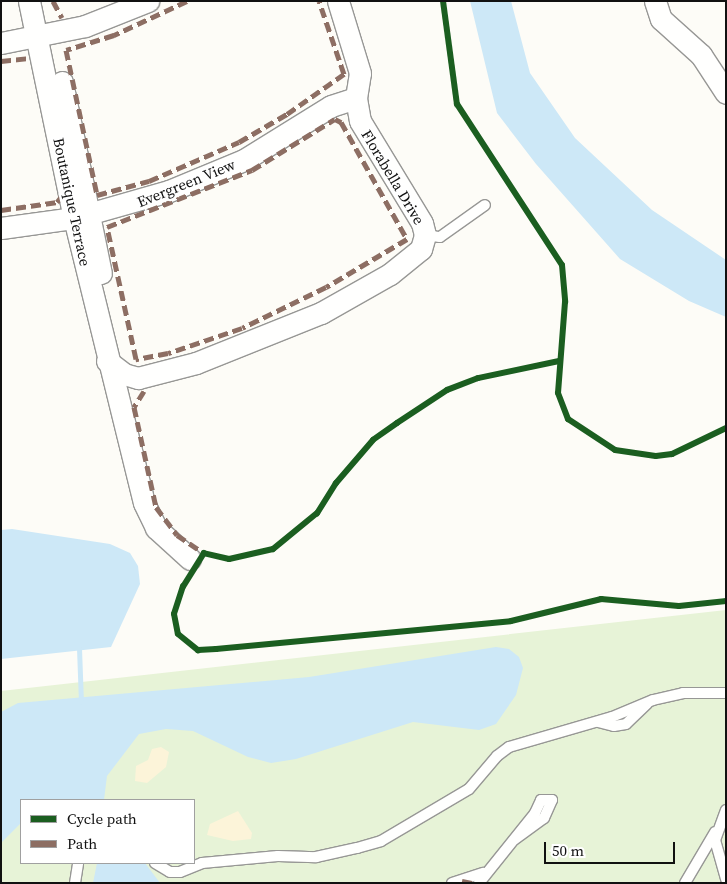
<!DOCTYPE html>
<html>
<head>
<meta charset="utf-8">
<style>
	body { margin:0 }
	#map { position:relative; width:727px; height:884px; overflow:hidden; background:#fdfcf7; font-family:"Source Serif 4",serif }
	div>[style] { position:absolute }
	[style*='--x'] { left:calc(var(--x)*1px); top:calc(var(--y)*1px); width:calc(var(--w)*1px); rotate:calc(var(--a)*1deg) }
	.green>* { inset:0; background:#e7f3d7 }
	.sand>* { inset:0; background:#fcf4d9 }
	.water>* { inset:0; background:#cde8f7 }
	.stream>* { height:5px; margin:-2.5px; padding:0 2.5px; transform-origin:2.5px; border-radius:2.5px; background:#cde8f7 }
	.roads { filter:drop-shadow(1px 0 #979795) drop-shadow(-1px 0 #979795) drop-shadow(0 1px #979795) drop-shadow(0 -1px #979795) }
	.service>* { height:10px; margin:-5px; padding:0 5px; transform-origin:5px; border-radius:5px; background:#fffffe }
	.minor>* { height:21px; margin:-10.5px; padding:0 10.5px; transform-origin:10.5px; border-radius:10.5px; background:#fffffe }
	.quiet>* { height:5px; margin-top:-2.5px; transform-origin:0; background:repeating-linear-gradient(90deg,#8d6e63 0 10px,transparent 0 15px) }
	.cycleway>* { height:6px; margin:-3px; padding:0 3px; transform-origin:3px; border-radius:3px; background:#1b5e20 }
	span { translate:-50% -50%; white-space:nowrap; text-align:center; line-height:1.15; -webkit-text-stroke:5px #fff; paint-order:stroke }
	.street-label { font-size:15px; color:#111 }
	.frame { position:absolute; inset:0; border:2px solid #111; pointer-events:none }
	.legend { position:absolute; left:20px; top:799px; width:175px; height:65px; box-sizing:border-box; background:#fff; border:1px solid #a0a0a0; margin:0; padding:6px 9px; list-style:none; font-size:15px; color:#111 }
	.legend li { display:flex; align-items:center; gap:10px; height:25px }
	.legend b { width:25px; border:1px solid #a0a0a0 }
	.scale { position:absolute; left:544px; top:842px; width:131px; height:22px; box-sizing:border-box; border:2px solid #111; border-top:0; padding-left:6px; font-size:15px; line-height:18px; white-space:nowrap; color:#111; -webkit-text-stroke:4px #fff; paint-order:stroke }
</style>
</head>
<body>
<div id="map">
	<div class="green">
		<i style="clip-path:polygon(evenodd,726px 610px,726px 883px,1px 883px,1px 691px,726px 610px,21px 800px,194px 800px,194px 863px,21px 863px,21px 800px)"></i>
	</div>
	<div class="sand">
		<i style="clip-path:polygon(161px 747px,169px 752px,166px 767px,147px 783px,135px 781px,136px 766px,148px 760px,152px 749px)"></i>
		<i style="clip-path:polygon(238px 811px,252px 833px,251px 839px,233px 841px,207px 835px,210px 824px)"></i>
	</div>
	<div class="water">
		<i style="clip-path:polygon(470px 1px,511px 1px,530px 73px,575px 138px,652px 210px,726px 260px,726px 317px,689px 301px,620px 259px,536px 164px,497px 113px)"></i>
		<i style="clip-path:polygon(12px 529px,110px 544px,130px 553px,138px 566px,140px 584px,111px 647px,1px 659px,1px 530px)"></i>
		<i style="clip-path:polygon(496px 647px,509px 649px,519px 657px,523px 668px,516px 695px,496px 724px,479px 730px,413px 722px,296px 759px,271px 763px,248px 757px,193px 731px,166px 729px,139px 734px,107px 776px,104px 800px,21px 800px,21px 823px,1px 843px,1px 712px,18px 703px,309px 677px)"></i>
		<i style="clip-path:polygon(97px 863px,145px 863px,160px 883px,93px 883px)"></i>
	</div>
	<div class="stream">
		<i style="--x:79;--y:648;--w:54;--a:87.9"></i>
	</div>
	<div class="roads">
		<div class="service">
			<i style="--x:425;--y:235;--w:15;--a:8"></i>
			<i style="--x:440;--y:237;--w:55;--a:-35.4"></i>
			<i style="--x:598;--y:722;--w:16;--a:14"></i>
			<i style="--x:614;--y:726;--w:12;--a:-9"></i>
			<i style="--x:626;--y:724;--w:29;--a:-44"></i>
			<i style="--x:726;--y:810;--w:32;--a:110"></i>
			<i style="--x:715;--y:840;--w:41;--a:74.2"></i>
			<i style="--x:155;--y:863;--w:17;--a:31"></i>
			<i style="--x:170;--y:872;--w:10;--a:0"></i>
			<i style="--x:180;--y:872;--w:24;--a:-22"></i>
			<i style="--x:202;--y:863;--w:76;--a:-5.3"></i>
			<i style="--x:278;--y:856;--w:38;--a:2"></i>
			<i style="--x:316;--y:857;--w:42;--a:-12.4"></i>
			<i style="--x:357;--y:848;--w:25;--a:-16"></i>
			<i style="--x:381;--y:841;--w:102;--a:-30.6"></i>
			<i style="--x:469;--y:789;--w:43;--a:-49.7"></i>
			<i style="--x:497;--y:756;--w:15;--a:-37"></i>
			<i style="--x:509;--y:747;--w:107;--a:-16.2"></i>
			<i style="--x:612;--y:717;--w:44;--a:-22.5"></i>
			<i style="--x:653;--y:700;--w:31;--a:-13"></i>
			<i style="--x:683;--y:693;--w:43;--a:0"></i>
			<i style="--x:75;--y:883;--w:20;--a:-81"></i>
			<i style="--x:452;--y:883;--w:33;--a:-18"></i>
			<i style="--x:479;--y:883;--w:90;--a:-51.3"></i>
			<i style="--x:535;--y:813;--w:14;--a:-65"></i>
			<i style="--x:541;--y:800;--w:11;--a:0"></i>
			<i style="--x:552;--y:800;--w:20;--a:114"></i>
			<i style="--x:544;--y:818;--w:36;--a:144"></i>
			<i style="--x:685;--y:883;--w:59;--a:-59.5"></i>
		</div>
		<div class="minor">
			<i style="--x:29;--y:1;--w:222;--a:78.3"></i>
			<i style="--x:74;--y:218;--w:293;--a:76.2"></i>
			<i style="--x:144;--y:503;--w:28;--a:64"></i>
			<i style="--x:156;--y:528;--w:46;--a:42.4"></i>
			<i style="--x:655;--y:1;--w:19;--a:72"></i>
			<i style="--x:661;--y:19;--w:54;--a:42"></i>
			<i style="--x:701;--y:55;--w:45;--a:56.7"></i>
			<i style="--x:1;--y:43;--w:86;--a:-11.4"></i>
			<i style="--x:85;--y:26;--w:68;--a:-21.6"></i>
			<i style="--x:62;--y:82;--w:195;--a:78.5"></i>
			<i style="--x:1;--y:228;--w:74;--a:-7.8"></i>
			<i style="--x:74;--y:218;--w:99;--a:-15.9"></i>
			<i style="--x:169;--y:191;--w:81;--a:-22.5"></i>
			<i style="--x:244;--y:160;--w:102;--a:-31.8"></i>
			<i style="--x:331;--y:106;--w:26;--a:-18"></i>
			<i style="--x:107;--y:361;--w:21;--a:37"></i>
			<i style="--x:124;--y:374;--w:15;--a:16"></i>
			<i style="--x:138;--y:378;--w:60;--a:-14.5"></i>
			<i style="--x:196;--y:363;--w:135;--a:-21.8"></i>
			<i style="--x:321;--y:313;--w:79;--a:-29.5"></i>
			<i style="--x:390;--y:274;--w:40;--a:-39"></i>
			<i style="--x:421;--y:249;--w:15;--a:-74"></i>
			<i style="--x:425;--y:235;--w:12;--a:-104"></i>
			<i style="--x:422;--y:223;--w:119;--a:-121.3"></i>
			<i style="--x:360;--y:121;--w:23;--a:-100"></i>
			<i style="--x:356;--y:98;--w:25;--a:-81"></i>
			<i style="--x:360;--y:73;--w:75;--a:-107"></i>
		</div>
	</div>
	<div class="quiet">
		<i style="--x:53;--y:1;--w:19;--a:62"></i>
		<i style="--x:187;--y:1;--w:81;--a:155"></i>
		<i style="--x:114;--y:35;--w:50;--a:162.6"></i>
		<i style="--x:66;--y:50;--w:148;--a:77.9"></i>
		<i style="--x:97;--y:195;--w:54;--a:-15.1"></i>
		<i style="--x:149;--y:181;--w:98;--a:-23.4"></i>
		<i style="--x:239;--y:142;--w:56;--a:-30.3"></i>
		<i style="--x:287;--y:114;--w:70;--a:-35.1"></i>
		<i style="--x:344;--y:74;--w:77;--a:-108.9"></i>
		<i style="--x:1;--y:61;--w:30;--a:-6"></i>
		<i style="--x:335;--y:119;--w:7;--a:27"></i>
		<i style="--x:341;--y:122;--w:134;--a:60.6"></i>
		<i style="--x:407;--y:239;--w:94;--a:149.3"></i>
		<i style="--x:326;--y:287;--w:93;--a:154"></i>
		<i style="--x:242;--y:328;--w:78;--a:161.3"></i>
		<i style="--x:168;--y:353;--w:33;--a:169"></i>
		<i style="--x:136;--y:359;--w:135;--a:-102.4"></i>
		<i style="--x:107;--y:227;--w:156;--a:-21.5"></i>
		<i style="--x:252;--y:170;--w:97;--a:-31.6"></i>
		<i style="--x:1;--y:210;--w:57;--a:-8.1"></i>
		<i style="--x:57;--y:202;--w:6;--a:-51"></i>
		<i style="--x:144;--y:391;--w:19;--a:122"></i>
		<i style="--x:134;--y:407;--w:102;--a:77.6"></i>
		<i style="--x:156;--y:507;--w:35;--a:53"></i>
		<i style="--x:177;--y:535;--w:32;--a:34"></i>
		<i style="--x:462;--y:881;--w:10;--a:11"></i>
	</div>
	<div class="cycleway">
		<i style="--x:443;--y:1;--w:104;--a:82.3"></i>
		<i style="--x:457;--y:104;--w:192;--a:56.9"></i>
		<i style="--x:562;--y:265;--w:37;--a:85"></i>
		<i style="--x:565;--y:302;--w:91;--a:94.4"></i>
		<i style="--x:558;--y:393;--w:28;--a:69"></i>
		<i style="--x:568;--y:419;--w:56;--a:33.4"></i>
		<i style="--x:615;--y:450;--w:41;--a:8.3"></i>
		<i style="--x:656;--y:456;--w:16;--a:-7"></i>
		<i style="--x:672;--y:454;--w:60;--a:-25.7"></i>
		<i style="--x:559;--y:361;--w:83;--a:168.1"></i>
		<i style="--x:478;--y:378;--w:33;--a:159"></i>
		<i style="--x:447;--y:390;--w:60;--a:146.6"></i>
		<i style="--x:397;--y:423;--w:29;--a:145"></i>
		<i style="--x:373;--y:440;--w:57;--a:130.7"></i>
		<i style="--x:336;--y:483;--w:36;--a:122"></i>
		<i style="--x:317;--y:513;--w:57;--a:140.7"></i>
		<i style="--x:273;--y:549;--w:45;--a:167.2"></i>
		<i style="--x:229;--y:559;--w:26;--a:-167"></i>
		<i style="--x:204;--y:553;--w:39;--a:122"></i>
		<i style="--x:183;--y:586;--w:29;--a:108"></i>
		<i style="--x:174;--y:614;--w:20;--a:79"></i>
		<i style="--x:178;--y:634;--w:26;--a:39"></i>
		<i style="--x:198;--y:650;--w:18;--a:-3"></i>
		<i style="--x:216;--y:649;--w:296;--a:-5.4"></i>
		<i style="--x:511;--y:621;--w:93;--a:-13.7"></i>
		<i style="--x:601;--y:599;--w:78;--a:5.1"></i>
		<i style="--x:679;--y:606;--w:47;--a:-6.1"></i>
	</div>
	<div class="street-label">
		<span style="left:393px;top:177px;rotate:59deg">Florabella Drive</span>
		<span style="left:186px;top:183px;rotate:-22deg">Evergreen View</span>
		<span style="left:72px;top:202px;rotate:78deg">Boutanique Terrace</span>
	</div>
	<div class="frame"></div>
	<ul class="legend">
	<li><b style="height:6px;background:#1b5e20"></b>Cycle path</li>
	<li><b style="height:6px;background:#8d6e63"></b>Path</li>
	</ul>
	<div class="scale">50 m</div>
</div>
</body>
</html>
